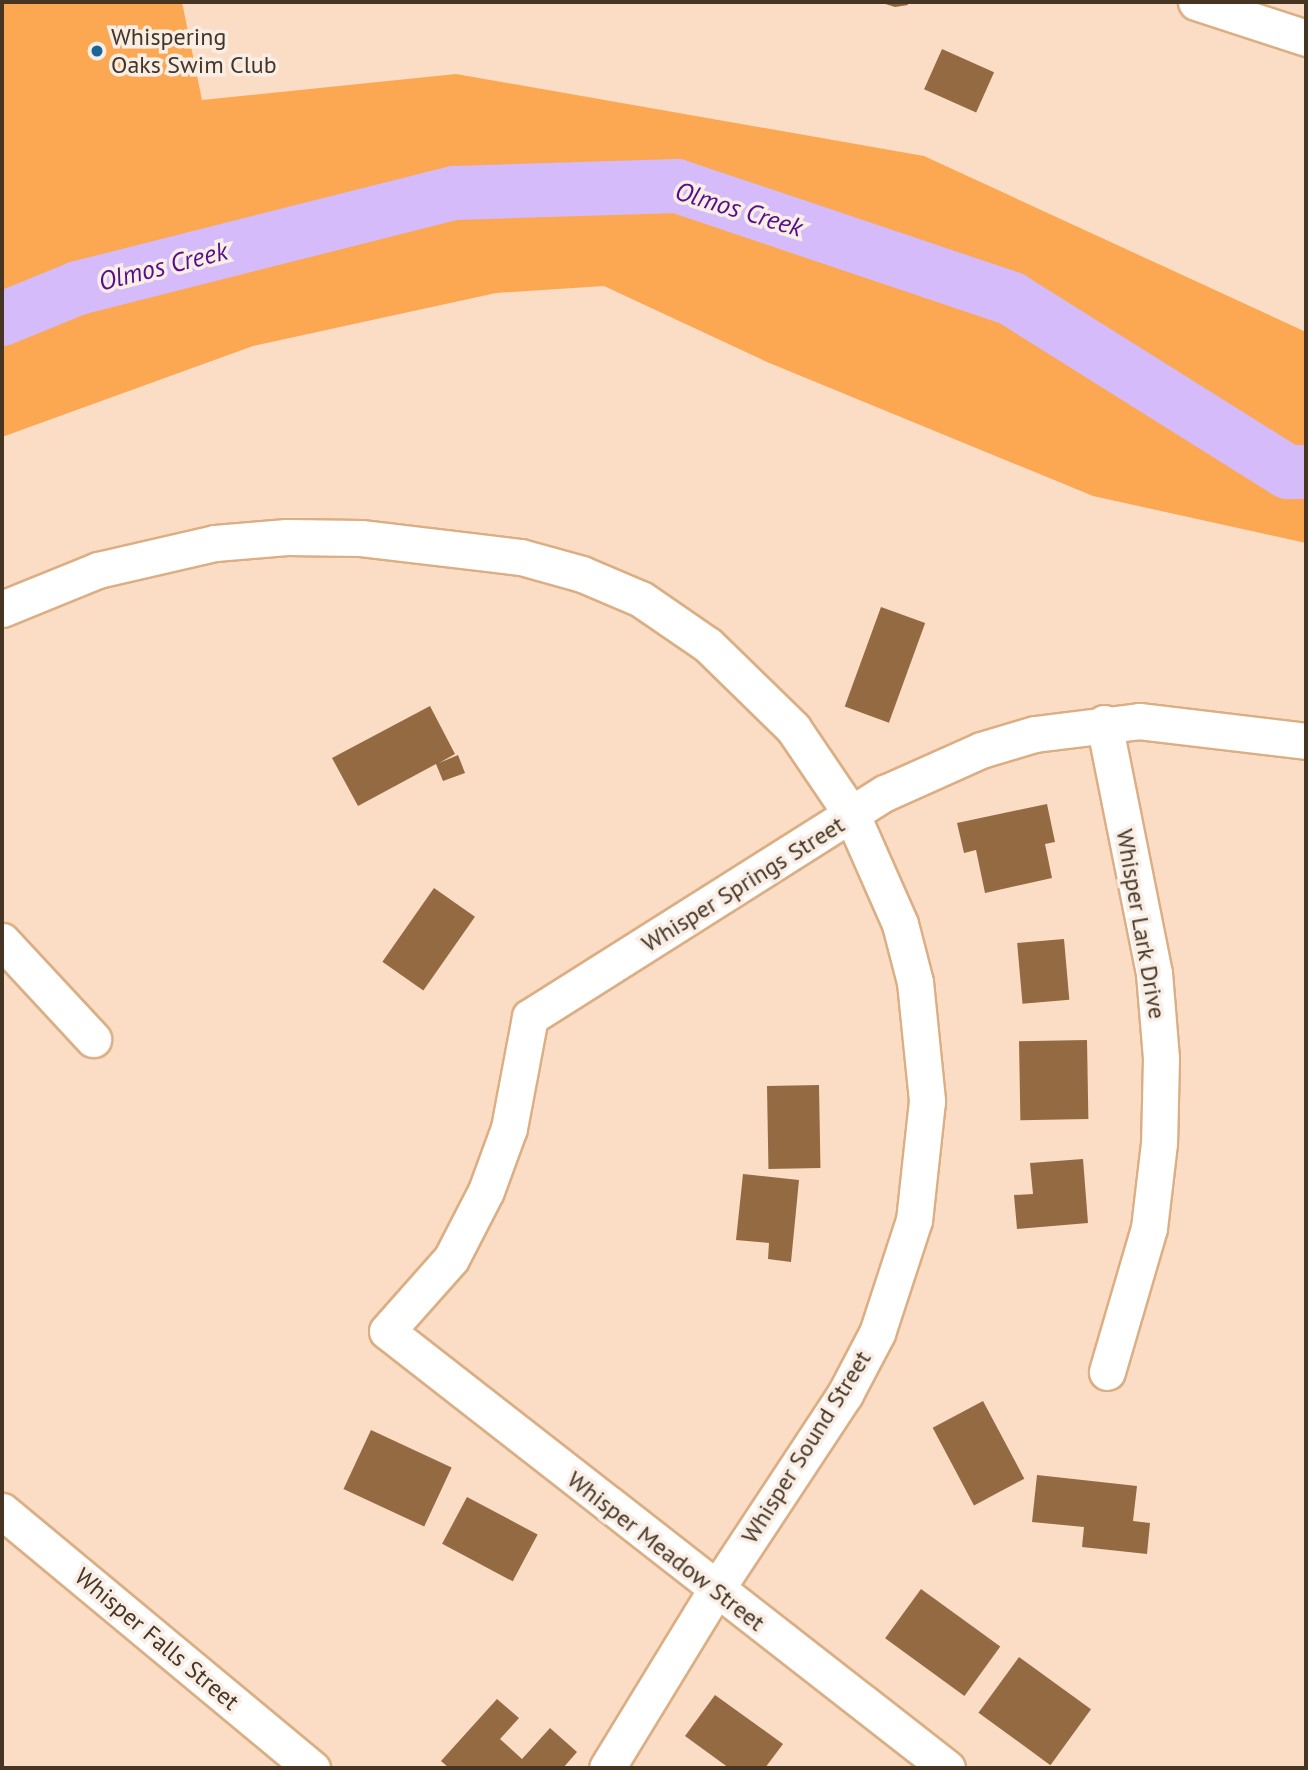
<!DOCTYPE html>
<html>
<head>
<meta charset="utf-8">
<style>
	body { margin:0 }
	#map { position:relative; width:1308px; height:1770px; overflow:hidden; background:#faddc4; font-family:"PT Sans",sans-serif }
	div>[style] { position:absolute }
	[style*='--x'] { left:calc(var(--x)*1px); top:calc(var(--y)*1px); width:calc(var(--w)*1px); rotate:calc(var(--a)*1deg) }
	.green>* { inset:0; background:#fca852 }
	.river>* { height:54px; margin:-27px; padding:0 27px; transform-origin:27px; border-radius:27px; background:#d5bbfa }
	.building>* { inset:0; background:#946a43; transform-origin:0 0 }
	.roads { filter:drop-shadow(2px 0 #dbae84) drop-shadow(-2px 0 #dbae84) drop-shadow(0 2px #dbae84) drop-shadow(0 -2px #dbae84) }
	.minor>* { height:35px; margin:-17.5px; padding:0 17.5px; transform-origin:17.5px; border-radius:17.5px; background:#fff }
	.dots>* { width:19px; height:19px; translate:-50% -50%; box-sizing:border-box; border:4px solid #f8eee6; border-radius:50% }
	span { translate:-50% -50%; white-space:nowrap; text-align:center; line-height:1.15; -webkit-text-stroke:7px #f8eee6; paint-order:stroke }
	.poi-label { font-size:24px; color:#473524 }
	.left { translate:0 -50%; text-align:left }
	.street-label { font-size:24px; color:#473524 }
	.water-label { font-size:26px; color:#560f8c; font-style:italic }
	.frame { position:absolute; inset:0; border:4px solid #473524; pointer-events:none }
</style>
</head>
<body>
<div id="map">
	<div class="green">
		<i style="clip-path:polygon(2px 2px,182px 2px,202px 100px,456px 74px,924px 156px,1306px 332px,1306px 543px,1093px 496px,767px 362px,604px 286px,496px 293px,253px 346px,2px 437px)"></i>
	</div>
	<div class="river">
		<i style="--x:2;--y:319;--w:82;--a:-22.2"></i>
		<i style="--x:78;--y:288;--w:388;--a:-14.2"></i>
		<i style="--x:454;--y:193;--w:223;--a:-1.8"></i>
		<i style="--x:677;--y:186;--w:354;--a:18.6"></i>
		<i style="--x:1012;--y:299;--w:326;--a:32.1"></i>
		<i style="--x:1288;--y:472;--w:18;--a:0"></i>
	</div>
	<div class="building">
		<i style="clip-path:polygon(879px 2px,907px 2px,908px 5px,895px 7px)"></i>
		<i style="left:942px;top:49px;width:57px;height:44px;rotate:24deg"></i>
		<i style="left:881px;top:607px;width:47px;height:106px;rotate:20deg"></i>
		<i style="clip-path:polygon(430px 706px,455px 754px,439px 763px,458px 755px,465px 773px,443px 781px,436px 764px,358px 806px,332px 758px)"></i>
		<i style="clip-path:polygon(1047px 804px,1055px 842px,1045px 844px,1052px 878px,985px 893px,976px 850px,964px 853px,957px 823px)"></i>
		<i style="left:434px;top:888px;width:50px;height:90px;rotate:35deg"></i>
		<i style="left:1064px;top:939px;width:61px;height:47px;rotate:85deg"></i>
		<i style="left:1087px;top:1040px;width:79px;height:68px;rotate:89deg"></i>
		<i style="left:819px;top:1085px;width:83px;height:52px;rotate:89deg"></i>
		<i style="clip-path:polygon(1083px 1159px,1088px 1223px,1017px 1229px,1014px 1195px,1033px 1194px,1030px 1163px)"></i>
		<i style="clip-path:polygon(743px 1174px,799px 1180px,791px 1262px,768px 1259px,769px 1243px,736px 1240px)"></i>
		<i style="left:983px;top:1401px;width:88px;height:57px;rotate:62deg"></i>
		<i style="left:371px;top:1430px;width:89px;height:65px;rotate:25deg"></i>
		<i style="clip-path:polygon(1037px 1475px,1137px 1486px,1133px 1521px,1150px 1523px,1147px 1554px,1082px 1547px,1084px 1527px,1032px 1522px)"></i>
		<i style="left:467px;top:1497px;width:80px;height:53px;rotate:28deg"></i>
		<i style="left:921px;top:1589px;width:98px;height:61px;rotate:36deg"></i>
		<i style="left:1019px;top:1657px;width:89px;height:69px;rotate:36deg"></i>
		<i style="clip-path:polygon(715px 1695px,783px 1744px,765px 1768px,729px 1768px,685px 1736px)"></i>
		<i style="clip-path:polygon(497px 1699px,519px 1718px,500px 1739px,522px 1759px,550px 1728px,577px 1752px,563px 1768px,449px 1768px,441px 1761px)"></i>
	</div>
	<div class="roads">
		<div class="minor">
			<i style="--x:1196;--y:2;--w:116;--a:18.1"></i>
			<i style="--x:2;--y:609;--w:104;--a:-22.1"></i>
			<i style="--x:98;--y:570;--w:120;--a:-13"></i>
			<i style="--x:215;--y:543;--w:72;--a:-4.8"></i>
			<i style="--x:287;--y:537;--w:74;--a:0.8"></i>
			<i style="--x:361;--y:538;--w:161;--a:6.8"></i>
			<i style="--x:521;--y:557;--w:63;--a:15.6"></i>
			<i style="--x:582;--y:574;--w:64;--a:23"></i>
			<i style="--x:641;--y:599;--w:81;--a:34.5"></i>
			<i style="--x:708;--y:645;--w:119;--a:44.3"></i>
			<i style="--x:793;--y:728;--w:105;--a:55.9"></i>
			<i style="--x:852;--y:815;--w:119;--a:66.2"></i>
			<i style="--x:900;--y:924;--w:60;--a:75.5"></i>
			<i style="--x:915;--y:982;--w:120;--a:84.2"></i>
			<i style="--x:927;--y:1101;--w:120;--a:96.2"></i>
			<i style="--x:914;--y:1220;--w:119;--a:108.1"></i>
			<i style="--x:877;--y:1333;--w:69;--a:117.7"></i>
			<i style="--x:845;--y:1394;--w:236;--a:123.4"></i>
			<i style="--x:715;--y:1591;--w:207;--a:121.4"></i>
			<i style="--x:1104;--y:723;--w:255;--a:78.7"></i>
			<i style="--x:1154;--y:973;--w:85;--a:85.3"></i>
			<i style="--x:1161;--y:1058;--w:85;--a:91.3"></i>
			<i style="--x:1159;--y:1143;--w:86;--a:96.7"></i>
			<i style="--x:1149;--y:1228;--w:150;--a:106.3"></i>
			<i style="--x:2;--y:941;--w:134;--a:47.1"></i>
			<i style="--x:2;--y:1511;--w:403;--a:39.7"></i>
			<i style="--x:947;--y:1768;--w:710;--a:-142.03"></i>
			<i style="--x:387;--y:1331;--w:96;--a:-48.4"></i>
			<i style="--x:451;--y:1259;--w:76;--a:-62.8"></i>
			<i style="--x:486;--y:1191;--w:67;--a:-69.9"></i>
			<i style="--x:509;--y:1128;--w:113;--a:-79.3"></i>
			<i style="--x:530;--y:1017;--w:420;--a:-32.3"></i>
			<i style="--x:885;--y:793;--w:105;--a:-24.1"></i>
			<i style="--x:981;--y:750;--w:56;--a:-16.5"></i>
			<i style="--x:1035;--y:734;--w:105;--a:-7.1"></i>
			<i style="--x:1139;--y:721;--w:168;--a:6.8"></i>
		</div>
	</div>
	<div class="dots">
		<i style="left:97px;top:51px;background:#1a6699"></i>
	</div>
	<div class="poi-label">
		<span class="left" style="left:111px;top:51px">Whispering<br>Oaks Swim Club</span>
	</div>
	<div class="street-label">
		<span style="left:743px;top:884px;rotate:-32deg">Whisper Springs Street</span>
		<span style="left:1141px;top:924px;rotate:80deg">Whisper Lark Drive</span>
		<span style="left:806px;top:1447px;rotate:-58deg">Whisper Sound Street</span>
		<span style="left:666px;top:1551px;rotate:38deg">Whisper Meadow Street</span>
		<span style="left:157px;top:1639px;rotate:40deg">Whisper Falls Street</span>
	</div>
	<div class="water-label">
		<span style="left:739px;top:209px;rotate:17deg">Olmos Creek</span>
		<span style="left:163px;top:266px;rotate:-14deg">Olmos Creek</span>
	</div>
	<div class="frame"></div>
</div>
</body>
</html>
